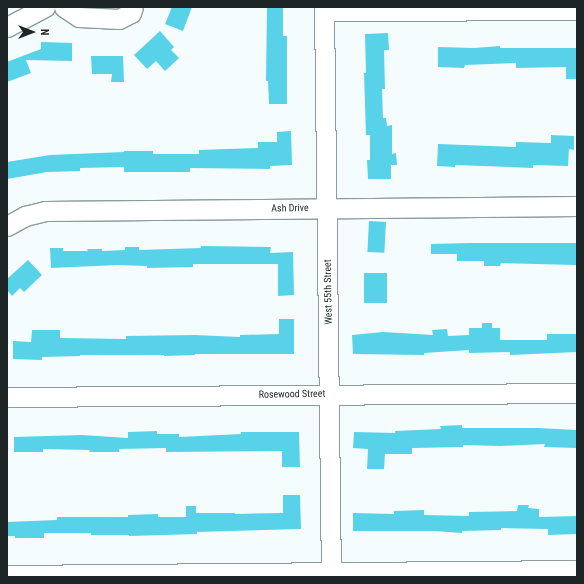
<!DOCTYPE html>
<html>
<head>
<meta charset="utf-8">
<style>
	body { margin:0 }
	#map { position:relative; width:584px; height:584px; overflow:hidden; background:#f4fcfe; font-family:"Roboto Condensed",sans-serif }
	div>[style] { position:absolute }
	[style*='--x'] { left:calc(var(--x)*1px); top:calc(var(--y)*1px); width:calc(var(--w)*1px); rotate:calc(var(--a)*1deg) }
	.building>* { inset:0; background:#58d2e9; transform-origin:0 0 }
	.roads { filter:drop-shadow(1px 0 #8a9c9f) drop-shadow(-1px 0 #8a9c9f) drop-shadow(0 1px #8a9c9f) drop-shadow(0 -1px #8a9c9f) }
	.minor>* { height:19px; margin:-9.5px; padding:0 9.5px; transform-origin:9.5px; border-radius:9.5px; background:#fff }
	span { translate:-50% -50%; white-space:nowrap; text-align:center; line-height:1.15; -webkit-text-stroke:4px #fff; paint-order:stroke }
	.street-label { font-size:10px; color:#1e2526 }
	.frame { position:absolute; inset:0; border:8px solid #1e2526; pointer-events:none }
	.north { position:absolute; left:12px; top:12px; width:40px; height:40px; -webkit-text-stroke:3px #fff; paint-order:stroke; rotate:90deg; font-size:11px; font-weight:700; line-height:16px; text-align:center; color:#1e2526 }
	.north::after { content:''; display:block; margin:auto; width:14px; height:18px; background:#1e2526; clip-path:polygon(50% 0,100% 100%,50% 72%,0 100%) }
</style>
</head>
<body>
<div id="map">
	<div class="building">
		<i style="clip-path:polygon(172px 7px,192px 7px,183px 31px,165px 24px)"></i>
		<i style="clip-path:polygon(267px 7px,283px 7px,283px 36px,287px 36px,287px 104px,269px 104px,268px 81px,266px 81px)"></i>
		<i style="clip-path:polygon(160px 31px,174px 47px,171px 50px,179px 58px,165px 71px,156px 61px,147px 69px,134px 55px)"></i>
		<i style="clip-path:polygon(388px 33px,389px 50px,384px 50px,385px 89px,382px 89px,383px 118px,386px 118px,387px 126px,392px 125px,392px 154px,396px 153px,397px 165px,391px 165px,391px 179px,368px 179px,367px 160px,370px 160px,370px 135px,366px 135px,364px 73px,366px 73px,365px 34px)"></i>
		<i style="clip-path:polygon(41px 42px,72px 43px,72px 61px,26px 60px,31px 73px,7px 82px,7px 62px,41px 49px)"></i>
		<i style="clip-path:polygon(500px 46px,500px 48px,577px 48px,577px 79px,566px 79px,566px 67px,516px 68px,516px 63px,465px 65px,464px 68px,438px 67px,438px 47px,474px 48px)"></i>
		<i style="clip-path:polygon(91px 56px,123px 56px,124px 82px,111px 82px,112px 74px,92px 74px)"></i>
		<i style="clip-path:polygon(291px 131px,292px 165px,270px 166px,270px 169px,190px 168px,190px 172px,124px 172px,124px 167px,80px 168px,80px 171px,47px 172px,7px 179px,7px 162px,50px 155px,124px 152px,124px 151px,153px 151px,153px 154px,199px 154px,199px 150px,258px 148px,258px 142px,277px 142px,277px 132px)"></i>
		<i style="clip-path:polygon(551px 135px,574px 136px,574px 150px,569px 149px,568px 166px,533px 165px,533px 168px,455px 165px,455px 167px,437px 166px,438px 144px,516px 147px,516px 142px,551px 143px)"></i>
		<i style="left:369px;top:221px;width:17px;height:31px;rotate:3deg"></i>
		<i style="clip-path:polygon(470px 243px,576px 243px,576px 265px,501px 263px,500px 266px,484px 266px,484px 261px,457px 261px,457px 254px,431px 254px,431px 244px)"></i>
		<i style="clip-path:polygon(201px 246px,271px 247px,270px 253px,293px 252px,294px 295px,278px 296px,278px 264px,193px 264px,193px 267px,147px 268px,147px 266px,117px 265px,51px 268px,50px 248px,63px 248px,63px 251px,88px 251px,87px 249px,102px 249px,102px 251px,125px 250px,125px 247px,139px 247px,139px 250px,201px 248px)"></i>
		<i style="clip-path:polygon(28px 260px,42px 275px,24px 292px,20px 288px,12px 296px,7px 290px,7px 279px)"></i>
		<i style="left:387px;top:273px;width:30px;height:23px;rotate:90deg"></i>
		<i style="clip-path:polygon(279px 319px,294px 319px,294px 354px,195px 354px,195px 355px,164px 356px,164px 355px,80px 355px,80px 356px,42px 357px,42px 360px,13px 359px,13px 341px,31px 342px,32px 330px,60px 330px,60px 338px,126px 339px,126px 336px,195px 335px,240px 337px,240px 335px,279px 334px)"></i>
		<i style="clip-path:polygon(482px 323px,492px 323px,492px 328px,500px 328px,500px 340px,547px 340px,547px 334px,577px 334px,577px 352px,510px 355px,510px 352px,469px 353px,469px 350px,424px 353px,424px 355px,353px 354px,352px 335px,383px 332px,433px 335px,432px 330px,447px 329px,448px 336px,469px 335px,469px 328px,482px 328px)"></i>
		<i style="clip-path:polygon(462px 425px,462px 428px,538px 428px,576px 430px,576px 448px,544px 447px,545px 444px,500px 446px,463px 445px,463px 447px,412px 448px,412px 454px,385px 454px,384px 469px,367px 469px,368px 449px,353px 448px,354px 432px,395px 433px,395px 431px,441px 429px,440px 426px)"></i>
		<i style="clip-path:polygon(157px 431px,157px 434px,179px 434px,179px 437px,241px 434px,241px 432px,299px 432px,300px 467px,282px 467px,282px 451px,166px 452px,166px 448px,119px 449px,119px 452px,89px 452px,90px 450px,43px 449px,43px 452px,14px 452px,14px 437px,82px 435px,128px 438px,128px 432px)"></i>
		<i style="clip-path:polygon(283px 495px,300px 495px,301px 529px,197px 532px,197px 534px,129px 536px,129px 535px,91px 535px,91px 533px,44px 533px,44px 538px,15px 538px,15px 536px,7px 536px,7px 522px,57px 520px,57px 517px,128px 517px,128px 515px,158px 514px,158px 517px,186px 517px,186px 506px,196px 506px,196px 513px,235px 513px,235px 514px,283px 513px)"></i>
		<i style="clip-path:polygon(518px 505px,529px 505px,528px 508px,539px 509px,539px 517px,577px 516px,577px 534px,548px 535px,548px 529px,501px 528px,501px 530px,462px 531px,462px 533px,434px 531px,353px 531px,353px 513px,394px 514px,394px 511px,424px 510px,424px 515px,469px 516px,469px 512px,517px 511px)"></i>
	</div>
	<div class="roads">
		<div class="minor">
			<i style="--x:64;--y:7;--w:18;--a:34"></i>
			<i style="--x:79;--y:17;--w:40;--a:2.9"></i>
			<i style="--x:119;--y:19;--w:13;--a:-27"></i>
			<i style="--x:131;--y:13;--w:6;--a:-72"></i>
			<i style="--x:324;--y:7;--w:570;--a:89.3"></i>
			<i style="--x:324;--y:11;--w:253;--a:-0.2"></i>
			<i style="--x:7;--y:27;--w:43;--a:-27.8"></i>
			<i style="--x:7;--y:226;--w:21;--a:-29"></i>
			<i style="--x:25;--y:216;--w:21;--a:-14"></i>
			<i style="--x:45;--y:211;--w:532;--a:-0.54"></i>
			<i style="--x:7;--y:397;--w:570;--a:-0.4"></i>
			<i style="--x:7;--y:575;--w:570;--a:-0.5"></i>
		</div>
	</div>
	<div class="street-label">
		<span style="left:290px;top:208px;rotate:-1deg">Ash Drive</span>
		<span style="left:328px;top:292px;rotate:-91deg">West 55th Street</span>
		<span style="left:292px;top:394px;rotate:-1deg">Rosewood Street</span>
	</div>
	<div class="frame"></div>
	<div class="north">N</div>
</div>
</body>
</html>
